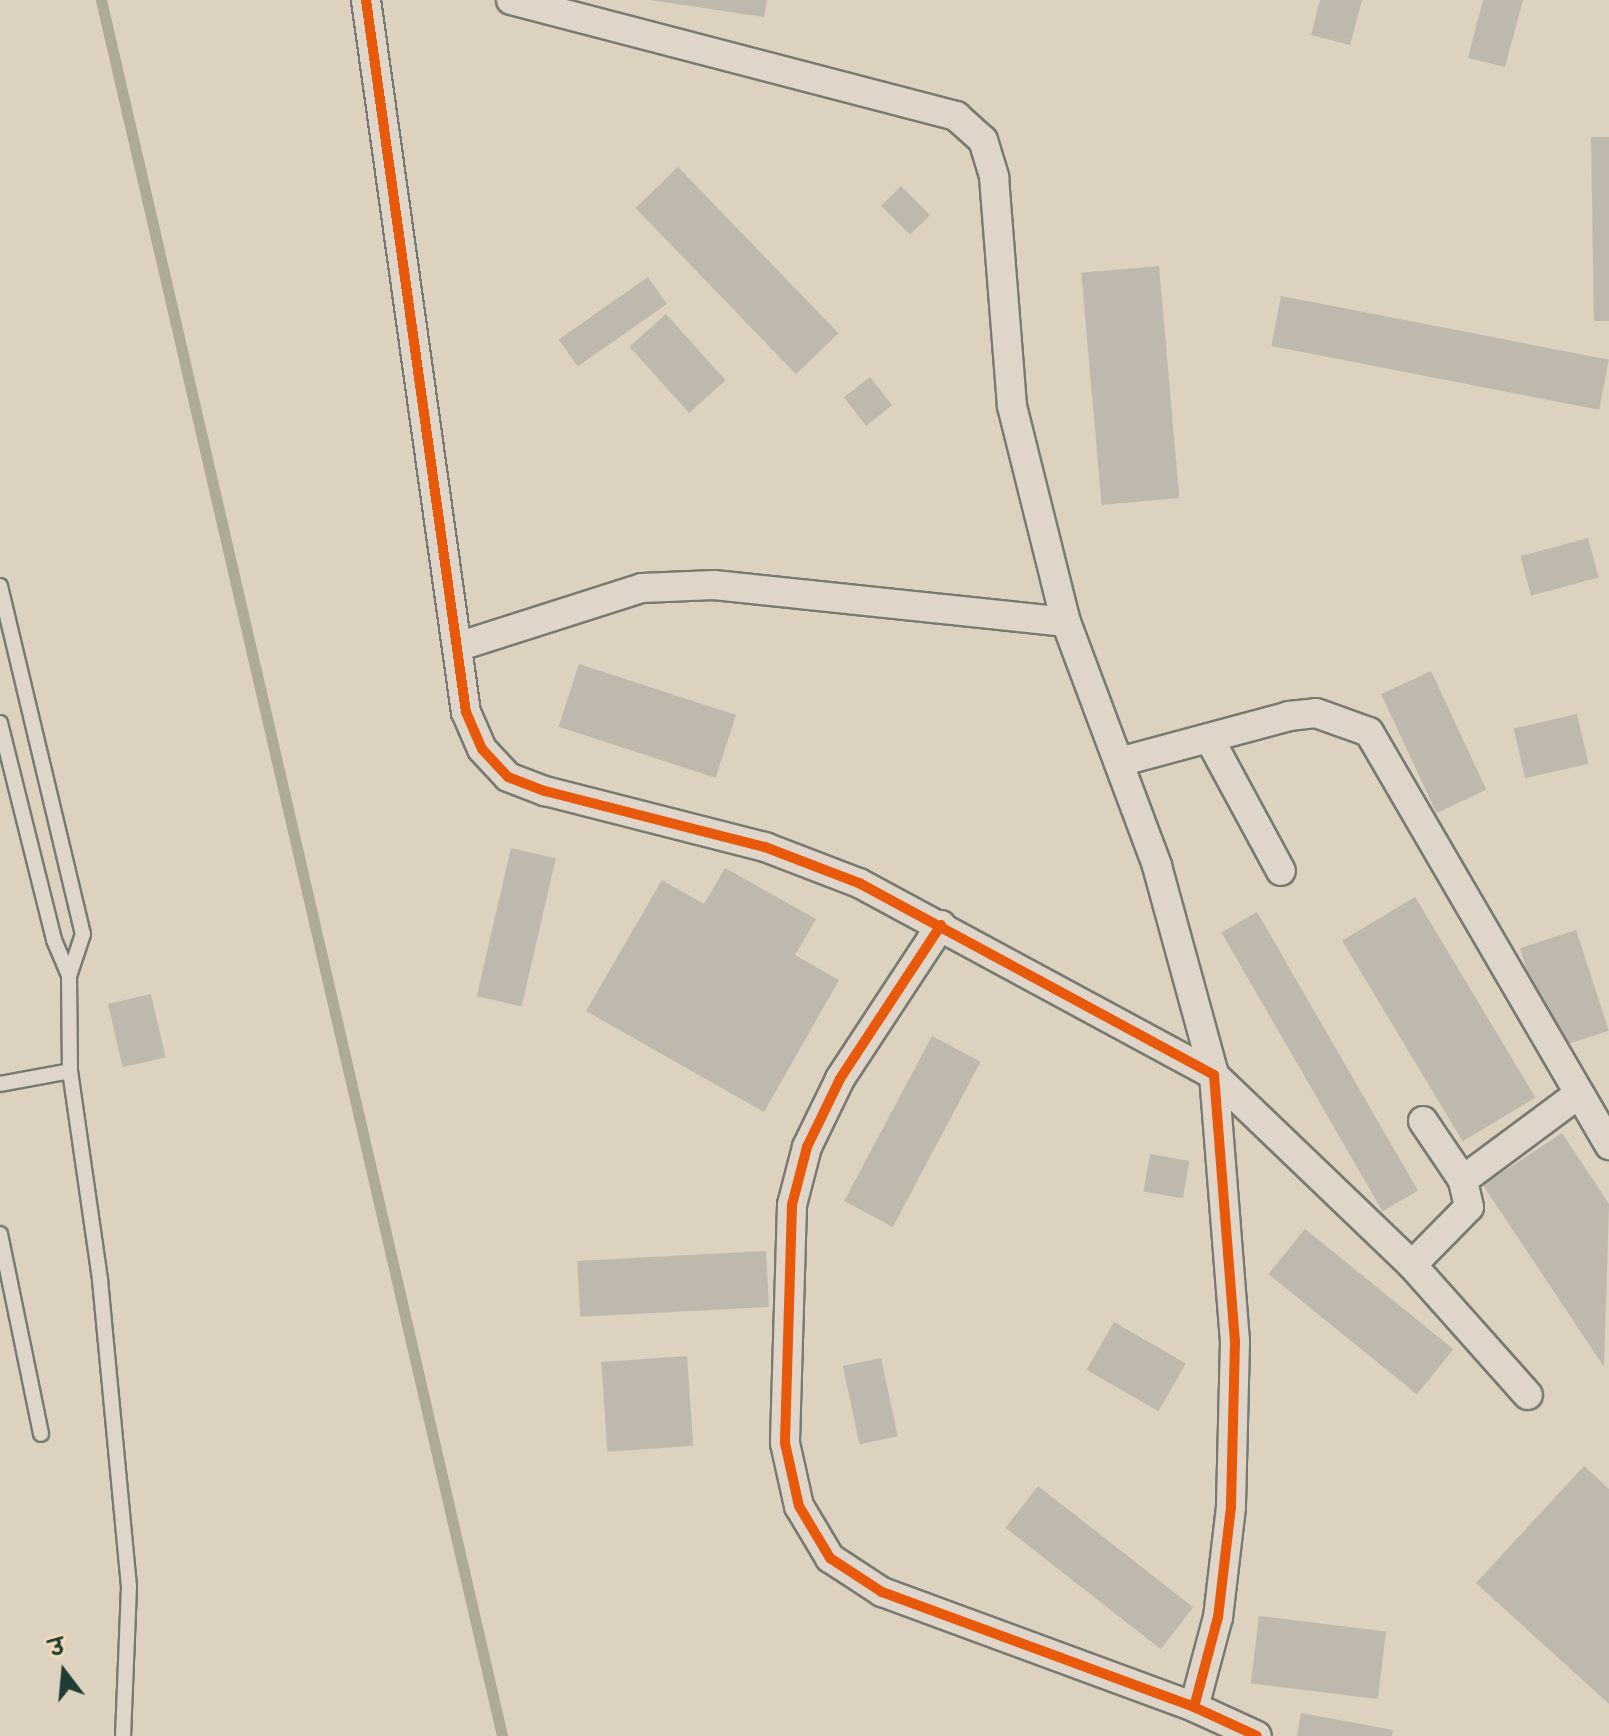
<!DOCTYPE html>
<html>
<head>
<meta charset="utf-8">
<style>
	body { margin:0 }
	#map { position:relative; width:1609px; height:1736px; overflow:hidden; background:#ddd1c0; font-family:"Architects Daughter","Playpen Sans Deva",sans-serif }
	div>[style] { position:absolute }
	[style*='--x'] { left:calc(var(--x)*1px); top:calc(var(--y)*1px); width:calc(var(--w)*1px); rotate:calc(var(--a)*1deg) }
	.stream>* { height:11px; margin:-5.5px; padding:0 5.5px; transform-origin:5.5px; border-radius:5.5px; background:#afaa95 }
	.building>* { inset:0; background:#bfb8ac; transform-origin:0 0 }
	.roads { filter:drop-shadow(2px 0 #7a7a71) drop-shadow(-2px 0 #7a7a71) drop-shadow(0 2px #7a7a71) drop-shadow(0 -2px #7a7a71) }
	.lane>* { height:14px; margin:-7px; padding:0 7px; transform-origin:7px; border-radius:7px; background:#dfd5c9 }
	.street>* { height:28px; margin:-14px; padding:0 14px; transform-origin:14px; border-radius:14px; background:#dfd5c9 }
	.cycleway>* { height:10px; margin:-5px; padding:0 5px; transform-origin:5px; border-radius:5px; background:#e8590c }
	span { translate:-50% -50%; white-space:nowrap; text-align:center; line-height:1.15; -webkit-text-stroke:8px #f1d9b9; paint-order:stroke }
	.north { position:absolute; left:24px; top:1632px; width:80px; height:80px; -webkit-text-stroke:6px #f1d9b9; paint-order:stroke; rotate:344deg; font-size:22px; font-weight:700; line-height:32px; text-align:center; color:#1f3d34 }
	.north::after { content:''; display:block; margin:auto; width:28px; height:36px; background:#1f3d34; clip-path:polygon(50% 0,100% 100%,50% 72%,0 100%) }
</style>
</head>
<body>
<div id="map">
	<div class="stream">
		<i style="--x:101;--y:0;--w:1782;--a:76.99"></i>
	</div>
	<div class="building">
		<i style="clip-path:polygon(650px 0,767px 0,764px 17px)"></i>
		<i style="clip-path:polygon(1320px 0,1362px 0,1350px 45px,1311px 35px)"></i>
		<i style="clip-path:polygon(1483px 0,1523px 0,1505px 67px,1468px 58px)"></i>
		<i style="clip-path:polygon(1591px 137px,1609px 137px,1609px 321px,1594px 321px)"></i>
		<i style="left:678px;top:167px;width:231px;height:59px;rotate:46deg"></i>
		<i style="left:901px;top:186px;width:41px;height:28px;rotate:45deg"></i>
		<i style="left:1159px;top:266px;width:233px;height:78px;rotate:85deg"></i>
		<i style="left:648px;top:277px;width:33px;height:109px;rotate:55deg"></i>
		<i style="left:1281px;top:296px;width:334px;height:51px;rotate:11deg"></i>
		<i style="left:666px;top:314px;width:89px;height:49px;rotate:48deg"></i>
		<i style="left:870px;top:377px;width:36px;height:33px;rotate:52deg"></i>
		<i style="left:1588px;top:538px;width:41px;height:70px;rotate:75deg"></i>
		<i style="left:579px;top:664px;width:165px;height:66px;rotate:18deg"></i>
		<i style="left:1431px;top:671px;width:131px;height:55px;rotate:65deg"></i>
		<i style="left:1577px;top:714px;width:51px;height:65px;rotate:77deg"></i>
		<i style="left:511px;top:848px;width:46px;height:152px;rotate:13deg"></i>
		<i style="clip-path:polygon(725px 868px,816px 919px,795px 955px,839px 980px,764px 1112px,586px 1011px,662px 880px,704px 904px)"></i>
		<i style="left:1415px;top:897px;width:234px;height:85px;rotate:59deg"></i>
		<i style="left:1257px;top:912px;width:322px;height:41px;rotate:60deg"></i>
		<i style="left:1576px;top:930px;width:106px;height:59px;rotate:72deg"></i>
		<i style="left:151px;top:994px;width:65px;height:44px;rotate:77deg"></i>
		<i style="left:932px;top:1036px;width:55px;height:187px;rotate:28deg"></i>
		<i style="clip-path:polygon(1562px 1133px,1609px 1204px,1604px 1367px,1483px 1185px)"></i>
		<i style="left:1150px;top:1154px;width:40px;height:38px;rotate:10deg"></i>
		<i style="left:1305px;top:1229px;width:191px;height:58px;rotate:39deg"></i>
		<i style="left:766px;top:1251px;width:56px;height:189px;rotate:87deg"></i>
		<i style="left:1114px;top:1322px;width:83px;height:55px;rotate:30deg"></i>
		<i style="left:687px;top:1356px;width:90px;height:86px;rotate:86deg"></i>
		<i style="left:881px;top:1358px;width:80px;height:39px;rotate:78deg"></i>
		<i style="clip-path:polygon(1584px 1466px,1609px 1489px,1609px 1704px,1476px 1583px)"></i>
		<i style="left:1038px;top:1486px;width:197px;height:53px;rotate:38deg"></i>
		<i style="left:1259px;top:1616px;width:128px;height:68px;rotate:7deg"></i>
		<i style="clip-path:polygon(1301px 1713px,1393px 1730px,1392px 1736px,1297px 1736px)"></i>
	</div>
	<div class="roads">
		<div class="lane">
			<i style="--x:0;--y:586;--w:358;--a:76.6"></i>
			<i style="--x:83;--y:934;--w:44;--a:108.4"></i>
			<i style="--x:69;--y:976;--w:95;--a:89.4"></i>
			<i style="--x:70;--y:1071;--w:211;--a:81.8"></i>
			<i style="--x:100;--y:1280;--w:308;--a:84.6"></i>
			<i style="--x:129;--y:1587;--w:149;--a:92.3"></i>
			<i style="--x:0;--y:723;--w:224;--a:76"></i>
			<i style="--x:54;--y:940;--w:39;--a:67"></i>
			<i style="--x:0;--y:1084;--w:71;--a:-10.5"></i>
			<i style="--x:0;--y:1234;--w:204;--a:78.4"></i>
		</div>
		<div class="street">
			<i style="--x:366;--y:0;--w:719;--a:82.01"></i>
			<i style="--x:466;--y:712;--w:40;--a:66.6"></i>
			<i style="--x:482;--y:749;--w:38;--a:47"></i>
			<i style="--x:508;--y:777;--w:40;--a:21"></i>
			<i style="--x:545;--y:791;--w:227;--a:14.3"></i>
			<i style="--x:765;--y:847;--w:101;--a:21"></i>
			<i style="--x:859;--y:883;--w:404;--a:28.4"></i>
			<i style="--x:1214;--y:1075;--w:267;--a:85.5"></i>
			<i style="--x:1235;--y:1341;--w:166;--a:91.4"></i>
			<i style="--x:1231;--y:1507;--w:111;--a:96.7"></i>
			<i style="--x:1218;--y:1617;--w:93;--a:104.9"></i>
			<i style="--x:1194;--y:1707;--w:69;--a:24.7"></i>
			<i style="--x:511;--y:0;--w:460;--a:14.6"></i>
			<i style="--x:956;--y:116;--w:36;--a:42"></i>
			<i style="--x:983;--y:140;--w:39;--a:73"></i>
			<i style="--x:994;--y:177;--w:230;--a:85.5"></i>
			<i style="--x:1012;--y:406;--w:223;--a:76"></i>
			<i style="--x:457;--y:647;--w:194;--a:-17.7"></i>
			<i style="--x:642;--y:588;--w:72;--a:-2.4"></i>
			<i style="--x:714;--y:585;--w:354;--a:6"></i>
			<i style="--x:1066;--y:622;--w:260;--a:69.5"></i>
			<i style="--x:1157;--y:866;--w:217;--a:74.7"></i>
			<i style="--x:1214;--y:1075;--w:274;--a:43.8"></i>
			<i style="--x:1412;--y:1265;--w:174;--a:48.3"></i>
			<i style="--x:1209;--y:738;--w:151;--a:61.6"></i>
			<i style="--x:1119;--y:762;--w:176;--a:-15.1"></i>
			<i style="--x:1289;--y:716;--w:27;--a:-6"></i>
			<i style="--x:1316;--y:713;--w:56;--a:19.7"></i>
			<i style="--x:1369;--y:732;--w:478;--a:59.8"></i>
			<i style="--x:941;--y:925;--w:184;--a:123.3"></i>
			<i style="--x:840;--y:1079;--w:76;--a:115.9"></i>
			<i style="--x:807;--y:1147;--w:60;--a:104.5"></i>
			<i style="--x:792;--y:1205;--w:238;--a:91.7"></i>
			<i style="--x:785;--y:1443;--w:65;--a:77.5"></i>
			<i style="--x:799;--y:1506;--w:61;--a:59.2"></i>
			<i style="--x:830;--y:1558;--w:62;--a:33.2"></i>
			<i style="--x:882;--y:1592;--w:333;--a:20.2"></i>
			<i style="--x:1423;--y:1121;--w:71;--a:55.9"></i>
			<i style="--x:1412;--y:1265;--w:81;--a:-45.5"></i>
			<i style="--x:1469;--y:1207;--w:28;--a:-103"></i>
			<i style="--x:1463;--y:1180;--w:144;--a:-36.6"></i>
		</div>
	</div>
	<div class="cycleway">
		<i style="--x:366;--y:0;--w:719;--a:82.01"></i>
		<i style="--x:466;--y:712;--w:40;--a:66.6"></i>
		<i style="--x:482;--y:749;--w:38;--a:47"></i>
		<i style="--x:508;--y:777;--w:40;--a:21"></i>
		<i style="--x:545;--y:791;--w:227;--a:14.3"></i>
		<i style="--x:765;--y:847;--w:101;--a:21"></i>
		<i style="--x:859;--y:883;--w:404;--a:28.4"></i>
		<i style="--x:1214;--y:1075;--w:267;--a:85.5"></i>
		<i style="--x:1235;--y:1341;--w:166;--a:91.4"></i>
		<i style="--x:1231;--y:1507;--w:111;--a:96.7"></i>
		<i style="--x:1218;--y:1617;--w:93;--a:104.9"></i>
		<i style="--x:1194;--y:1707;--w:69;--a:24.7"></i>
		<i style="--x:941;--y:925;--w:184;--a:123.3"></i>
		<i style="--x:840;--y:1079;--w:76;--a:115.9"></i>
		<i style="--x:807;--y:1147;--w:60;--a:104.5"></i>
		<i style="--x:792;--y:1205;--w:238;--a:91.7"></i>
		<i style="--x:785;--y:1443;--w:65;--a:77.5"></i>
		<i style="--x:799;--y:1506;--w:61;--a:59.2"></i>
		<i style="--x:830;--y:1558;--w:62;--a:33.2"></i>
		<i style="--x:882;--y:1592;--w:333;--a:20.2"></i>
	</div>
	<div class="north">उ</div>
</div>
</body>
</html>
